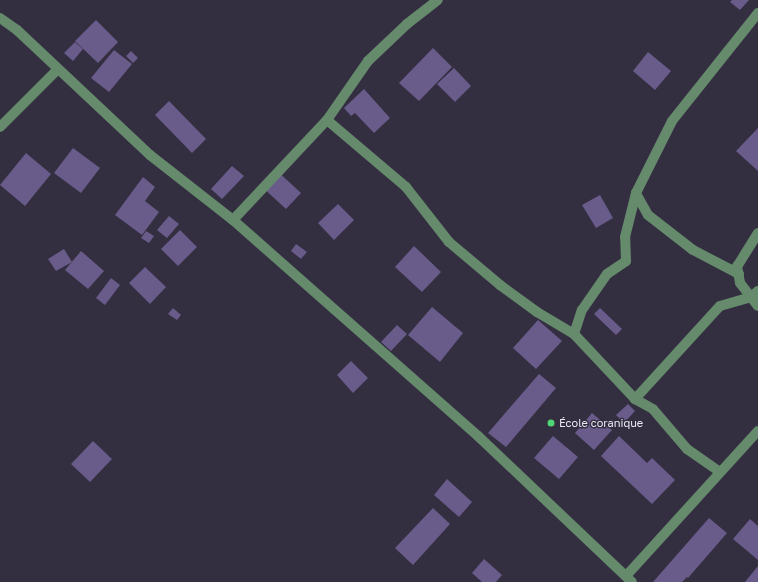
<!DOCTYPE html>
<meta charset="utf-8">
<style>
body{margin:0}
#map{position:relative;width:758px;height:582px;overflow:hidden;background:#332f41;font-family:"Golos Text",sans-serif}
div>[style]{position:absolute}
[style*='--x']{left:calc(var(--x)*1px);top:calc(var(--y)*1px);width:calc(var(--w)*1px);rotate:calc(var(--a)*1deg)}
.building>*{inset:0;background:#695b8a}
.minor>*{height:10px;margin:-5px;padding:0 5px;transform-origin:5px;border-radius:5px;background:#668a6c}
.dots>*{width:11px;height:11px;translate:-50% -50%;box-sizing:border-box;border:2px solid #332f41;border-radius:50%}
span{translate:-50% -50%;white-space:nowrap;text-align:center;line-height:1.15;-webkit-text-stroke:3px #332f41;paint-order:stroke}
.poi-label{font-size:11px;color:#e9e6f2}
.left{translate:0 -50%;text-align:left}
</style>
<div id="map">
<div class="building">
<div style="clip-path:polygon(732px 0,749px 0,740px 10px,730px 2px)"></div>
<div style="clip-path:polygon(96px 20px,118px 42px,98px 63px,75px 41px)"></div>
<div style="clip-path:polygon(75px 42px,83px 49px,73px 61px,64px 53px)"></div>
<div style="clip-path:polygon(433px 48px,452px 67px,419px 101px,399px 83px)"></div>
<div style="clip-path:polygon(114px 50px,132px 64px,109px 92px,91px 78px)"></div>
<div style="clip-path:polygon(131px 51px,138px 58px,133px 63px,126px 56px)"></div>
<div style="clip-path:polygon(648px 52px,671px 71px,655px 90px,633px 71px)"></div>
<div style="clip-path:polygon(454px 68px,471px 86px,455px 102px,437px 84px)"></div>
<div style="clip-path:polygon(364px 89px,390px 118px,374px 133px,355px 113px,351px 116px,344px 108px)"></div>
<div style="clip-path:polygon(169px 101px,206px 139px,192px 153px,155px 115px)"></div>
<div style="clip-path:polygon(758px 128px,758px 171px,736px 151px)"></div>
<div style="clip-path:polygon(73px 148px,100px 168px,81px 193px,54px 173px)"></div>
<div style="clip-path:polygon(26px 153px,51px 174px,25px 206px,0 185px)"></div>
<div style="clip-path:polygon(232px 166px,244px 176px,222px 199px,211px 189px)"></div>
<div style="clip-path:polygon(275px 169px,301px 193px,286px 209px,260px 185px)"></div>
<div style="clip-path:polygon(143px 177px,155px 187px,145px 201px,159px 212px,142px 235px,115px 215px)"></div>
<div style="clip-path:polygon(600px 195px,613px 218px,596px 228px,582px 205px)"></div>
<div style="clip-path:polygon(338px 204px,354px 220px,334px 240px,318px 223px)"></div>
<div style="clip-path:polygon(169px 216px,179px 224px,167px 238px,157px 230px)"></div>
<div style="clip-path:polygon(180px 230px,197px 247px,178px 266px,161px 249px)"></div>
<div style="clip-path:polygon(146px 231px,154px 236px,149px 243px,141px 238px)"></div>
<div style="clip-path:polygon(296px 244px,307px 252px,301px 259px,291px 251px)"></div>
<div style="clip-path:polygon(414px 246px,441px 272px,422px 292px,395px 267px)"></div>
<div style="clip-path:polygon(64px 249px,72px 262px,56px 271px,48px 259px)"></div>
<div style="clip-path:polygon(81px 251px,104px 271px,88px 289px,65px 270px)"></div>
<div style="clip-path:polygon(145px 267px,166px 287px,150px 304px,129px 283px)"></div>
<div style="clip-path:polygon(111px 278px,120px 285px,105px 305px,96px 298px)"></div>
<div style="clip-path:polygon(432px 307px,463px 333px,440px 362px,408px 335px)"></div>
<div style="clip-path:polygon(173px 308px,181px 315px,177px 320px,168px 314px)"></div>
<div style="clip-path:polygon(600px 308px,622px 329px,616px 335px,594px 314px)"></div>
<div style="clip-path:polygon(538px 320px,562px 341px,536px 369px,513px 348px)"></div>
<div style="clip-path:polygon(397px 325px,407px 334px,391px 351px,381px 342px)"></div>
<div style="clip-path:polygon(351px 361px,368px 378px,353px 393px,337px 375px)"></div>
<div style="clip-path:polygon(539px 374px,556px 388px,506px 447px,488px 433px)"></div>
<div style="clip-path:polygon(628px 404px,635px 411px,624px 423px,616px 415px)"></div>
<div style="clip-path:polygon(592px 413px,612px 430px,594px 450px,575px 433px)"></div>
<div style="clip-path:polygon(553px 436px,578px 457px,559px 479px,534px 458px)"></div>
<div style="clip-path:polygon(619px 436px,647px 463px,652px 458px,675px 480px,652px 504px,601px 456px)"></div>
<div style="clip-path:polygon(93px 441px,112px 459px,90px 482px,71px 464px)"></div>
<div style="clip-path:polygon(447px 479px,472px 502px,459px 517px,434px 495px)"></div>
<div style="clip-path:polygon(433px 508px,450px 524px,413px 565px,395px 548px)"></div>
<div style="clip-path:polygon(709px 518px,727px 533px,688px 578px,687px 577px,682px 582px,653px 582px)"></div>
<div style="clip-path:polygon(750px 519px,758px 526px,758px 560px,733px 539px)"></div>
<div style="clip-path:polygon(484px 559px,502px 575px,496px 582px,482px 582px,472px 573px)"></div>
<div style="clip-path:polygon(758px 566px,758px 582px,745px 582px)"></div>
</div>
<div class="minor">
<div style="--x:0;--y:18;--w:21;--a:35"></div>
<div style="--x:17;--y:30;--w:183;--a:43.2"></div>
<div style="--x:150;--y:155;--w:105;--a:38.1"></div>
<div style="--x:233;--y:220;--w:327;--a:41.4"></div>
<div style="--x:478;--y:436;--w:212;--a:43.5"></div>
<div style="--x:327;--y:120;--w:72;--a:-55.2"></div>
<div style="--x:368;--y:61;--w:54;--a:-43.5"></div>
<div style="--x:407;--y:24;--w:39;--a:-38"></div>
<div style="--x:0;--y:127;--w:81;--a:-45"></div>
<div style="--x:233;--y:220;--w:137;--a:-46.8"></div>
<div style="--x:327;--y:120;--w:104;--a:40.3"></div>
<div style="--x:406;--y:187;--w:70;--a:52"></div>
<div style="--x:449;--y:242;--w:67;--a:40.1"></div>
<div style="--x:500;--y:285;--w:46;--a:36.1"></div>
<div style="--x:537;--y:312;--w:43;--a:30.7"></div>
<div style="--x:574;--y:334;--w:89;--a:46.8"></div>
<div style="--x:758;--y:233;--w:39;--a:122"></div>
<div style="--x:737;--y:266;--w:17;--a:80"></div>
<div style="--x:740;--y:283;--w:29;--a:52"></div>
<div style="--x:739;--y:274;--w:52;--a:-152.4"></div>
<div style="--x:693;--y:250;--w:57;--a:-142.1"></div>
<div style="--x:648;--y:215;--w:25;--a:-119"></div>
<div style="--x:636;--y:193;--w:80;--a:-63.4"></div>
<div style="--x:672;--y:121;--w:138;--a:-51.5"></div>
<div style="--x:574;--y:334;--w:25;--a:-72"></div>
<div style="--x:582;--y:310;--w:44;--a:-55.2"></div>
<div style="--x:607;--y:274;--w:23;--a:-34"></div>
<div style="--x:626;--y:261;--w:24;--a:-92"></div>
<div style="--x:625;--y:237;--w:45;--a:-76"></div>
<div style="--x:720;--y:472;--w:40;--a:-145.1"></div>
<div style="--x:687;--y:449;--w:52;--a:-130.4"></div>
<div style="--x:653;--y:409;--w:21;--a:-151"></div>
<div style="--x:635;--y:399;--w:126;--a:-47.6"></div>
<div style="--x:720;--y:306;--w:32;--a:-16"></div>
<div style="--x:751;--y:297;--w:9;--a:-41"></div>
<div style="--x:626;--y:576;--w:196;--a:-47.7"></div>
</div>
<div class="dots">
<div style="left:551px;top:423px;background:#51d674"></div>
</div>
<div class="poi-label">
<span class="left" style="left:559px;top:423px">École coranique</span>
</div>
</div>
